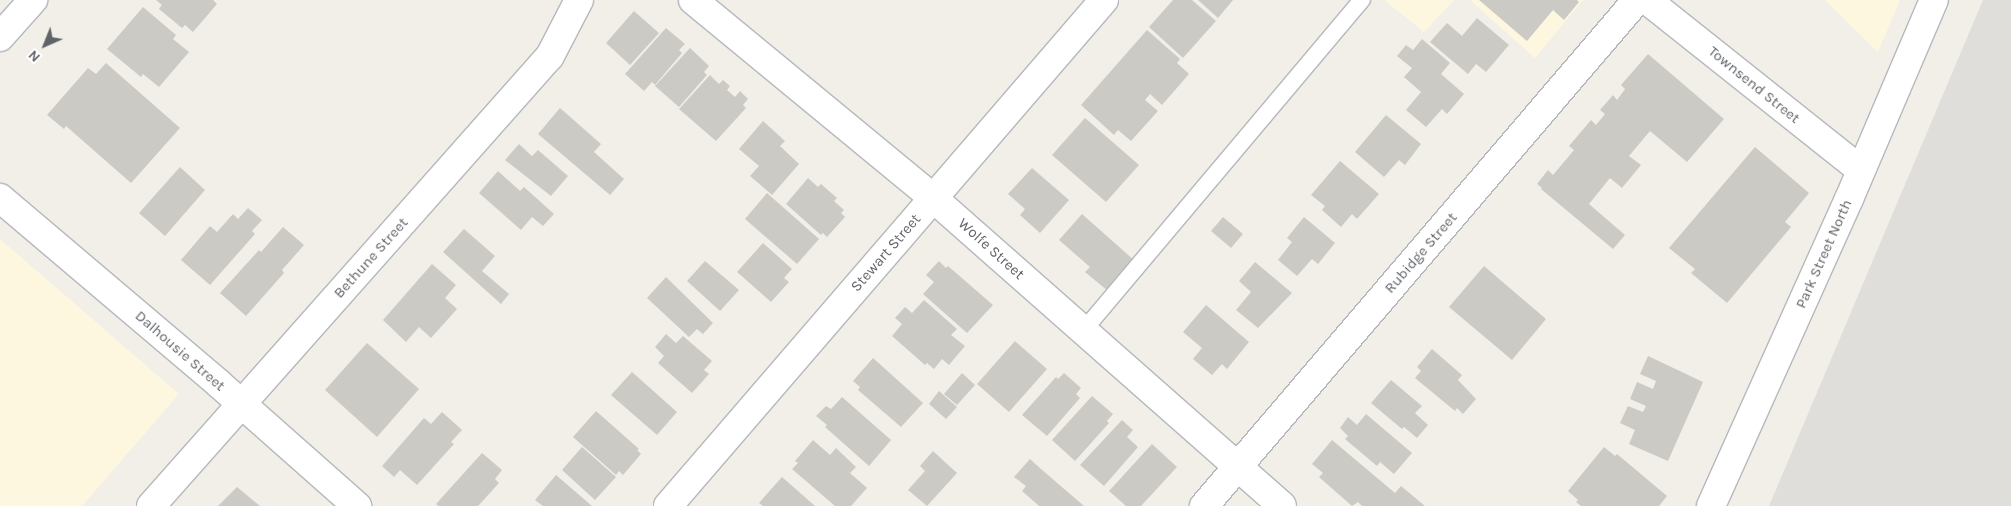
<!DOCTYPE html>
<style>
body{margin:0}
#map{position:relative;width:2011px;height:506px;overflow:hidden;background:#f1efe8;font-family:Karla,sans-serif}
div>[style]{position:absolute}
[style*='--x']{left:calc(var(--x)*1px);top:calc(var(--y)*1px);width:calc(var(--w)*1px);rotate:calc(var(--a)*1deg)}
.commercial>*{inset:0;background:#fef7e0}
.industrial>*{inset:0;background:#e0deda}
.building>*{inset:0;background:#cccac5}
.roads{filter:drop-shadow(1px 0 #b5b8bc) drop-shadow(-1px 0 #b5b8bc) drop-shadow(0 1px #b5b8bc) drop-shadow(0 -1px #b5b8bc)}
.service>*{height:16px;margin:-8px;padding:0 8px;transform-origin:8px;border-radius:8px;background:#fff}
.minor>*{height:28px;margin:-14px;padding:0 14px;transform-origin:14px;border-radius:14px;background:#fff}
.tertiary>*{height:28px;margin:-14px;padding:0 14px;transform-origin:14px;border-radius:14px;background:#fff}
.secondary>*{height:28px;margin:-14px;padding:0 14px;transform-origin:14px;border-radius:14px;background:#fff}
span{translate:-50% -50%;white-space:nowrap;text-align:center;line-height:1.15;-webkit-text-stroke:4px #fff;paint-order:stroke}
.street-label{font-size:15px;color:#5f6368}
.north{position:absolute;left:20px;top:20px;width:50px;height:50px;-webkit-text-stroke:4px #fff;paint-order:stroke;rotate:224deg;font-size:14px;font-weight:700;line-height:20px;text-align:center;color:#5f6368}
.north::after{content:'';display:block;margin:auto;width:18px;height:22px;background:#5f6368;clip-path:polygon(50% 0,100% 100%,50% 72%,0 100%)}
</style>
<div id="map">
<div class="commercial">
<div style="clip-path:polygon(1384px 0,1454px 0,1424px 32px)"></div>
<div style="clip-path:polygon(1470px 0,1583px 0,1535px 58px)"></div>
<div style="clip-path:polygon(1825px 0,1900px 0,1878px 52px)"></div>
<div style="clip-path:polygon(0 239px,179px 394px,82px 506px,0 506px)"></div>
</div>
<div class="industrial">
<div style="clip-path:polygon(1983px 0,2011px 0,2011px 506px,1769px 506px)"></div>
</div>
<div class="building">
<div style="clip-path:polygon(156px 0,213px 0,217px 4px,193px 32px,185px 25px,182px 28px,159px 9px,162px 5px)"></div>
<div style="clip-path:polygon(1173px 0,1192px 0,1216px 21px,1183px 58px,1149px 27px)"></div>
<div style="clip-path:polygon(1198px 0,1233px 0,1218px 18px)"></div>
<div style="clip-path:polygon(1479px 0,1577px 0,1579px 2px,1564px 20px,1553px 10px,1527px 41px)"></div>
<div style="clip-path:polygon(143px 7px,176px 35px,173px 39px,189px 52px,159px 87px,143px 74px,141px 77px,107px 49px)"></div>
<div style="clip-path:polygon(634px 11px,659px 33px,630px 65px,606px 43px)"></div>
<div style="clip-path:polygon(1477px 18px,1509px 45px,1486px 72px,1476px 64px,1468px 74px,1430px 42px,1447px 23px,1462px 36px)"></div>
<div style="clip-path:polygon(666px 28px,685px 44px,679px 50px,682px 53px,655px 85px,652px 82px,644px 91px,625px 74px)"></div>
<div style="clip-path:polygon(1147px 30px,1180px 59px,1177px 63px,1189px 74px,1162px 105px,1150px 94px,1145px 100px,1158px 111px,1131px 141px,1118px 130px,1114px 135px,1081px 105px)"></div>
<div style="clip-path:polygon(1422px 39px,1450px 63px,1441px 74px,1464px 94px,1447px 114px,1442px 109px,1426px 127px,1406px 110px,1421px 92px,1404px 77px,1412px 68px,1397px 56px,1406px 45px,1413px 50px)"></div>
<div style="clip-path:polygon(690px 48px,709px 66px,704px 72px,707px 75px,679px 107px,655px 86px)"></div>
<div style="clip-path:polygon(1648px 54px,1724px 119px,1687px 162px,1650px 131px,1629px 156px,1641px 165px,1622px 188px,1610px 178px,1589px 204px,1625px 235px,1613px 249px,1541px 189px,1542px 188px,1537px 184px,1548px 170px,1553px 175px,1574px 150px,1569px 146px,1591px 120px,1596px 125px,1605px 114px,1600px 110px,1613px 95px,1617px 100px,1625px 89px,1621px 85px)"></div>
<div style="clip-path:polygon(106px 63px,180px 128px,131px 183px,66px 126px,64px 129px,47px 115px,88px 68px,96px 74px)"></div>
<div style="clip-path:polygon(710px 75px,719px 84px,723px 80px,730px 86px,727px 90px,735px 97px,740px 91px,748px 99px,743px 105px,746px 108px,716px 141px,679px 109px)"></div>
<div style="clip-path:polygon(560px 108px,601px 144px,594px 152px,624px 179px,610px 195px,538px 134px)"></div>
<div style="clip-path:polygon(1386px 115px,1421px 144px,1405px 165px,1399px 160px,1384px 177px,1355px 152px)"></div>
<div style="clip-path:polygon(1085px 118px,1139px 165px,1106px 202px,1052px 155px)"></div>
<div style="clip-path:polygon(763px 121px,785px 141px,780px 146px,799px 164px,772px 195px,750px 176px,759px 166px,739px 149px)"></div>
<div style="clip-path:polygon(519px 144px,532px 156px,538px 150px,568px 176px,551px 196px,505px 160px)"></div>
<div style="clip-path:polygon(1755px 147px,1809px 193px,1785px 222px,1791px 227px,1727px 303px,1691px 273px,1695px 269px,1669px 248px)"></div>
<div style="clip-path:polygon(1340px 161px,1379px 194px,1357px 219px,1352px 214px,1341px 227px,1322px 210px,1325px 206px,1311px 195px)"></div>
<div style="clip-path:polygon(180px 167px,205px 190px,165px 236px,139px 213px)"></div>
<div style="clip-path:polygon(1032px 168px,1069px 200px,1040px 233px,1020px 215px,1025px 209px,1008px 194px)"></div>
<div style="clip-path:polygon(498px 171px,520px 191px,524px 187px,554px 214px,543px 226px,532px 217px,521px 230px,479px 193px)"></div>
<div style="clip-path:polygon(808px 178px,818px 187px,821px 184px,837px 198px,834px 201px,844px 210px,841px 213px,845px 217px,827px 237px,823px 233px,821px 235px,786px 204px)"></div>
<div style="clip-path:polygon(767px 193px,819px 239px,797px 264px,745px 219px)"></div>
<div style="clip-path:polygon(248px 208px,262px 220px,252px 231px,255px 234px,210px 285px,181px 260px,210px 226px,217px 232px,233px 214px,238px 219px)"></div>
<div style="clip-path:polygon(1082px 214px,1135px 261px,1108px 291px,1085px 272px,1090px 267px,1059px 240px)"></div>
<div style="clip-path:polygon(1223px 217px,1243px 234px,1231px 248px,1211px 231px)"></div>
<div style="clip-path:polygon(1304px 217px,1335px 243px,1318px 264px,1312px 259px,1297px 276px,1278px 260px,1292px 242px,1287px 238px)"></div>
<div style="clip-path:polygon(283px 227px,304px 245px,282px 270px,284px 273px,246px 316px,220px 293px,259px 250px,261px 252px)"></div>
<div style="clip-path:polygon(464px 229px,495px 256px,482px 271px,509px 294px,501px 304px,443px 252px)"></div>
<div style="clip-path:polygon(763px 243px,792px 269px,784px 278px,789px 282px,771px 302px,737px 272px)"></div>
<div style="clip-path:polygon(705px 261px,739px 290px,720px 311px,687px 281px)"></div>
<div style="clip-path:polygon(939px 261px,946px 268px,948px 266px,993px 305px,967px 333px,923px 294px,934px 282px,926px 275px)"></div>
<div style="clip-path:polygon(1255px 262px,1292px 293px,1258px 328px,1236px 310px,1251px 292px,1239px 281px)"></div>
<div style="clip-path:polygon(432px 264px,456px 285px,445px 298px,457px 309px,431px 338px,419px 327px,406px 342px,383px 320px)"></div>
<div style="clip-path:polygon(1484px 266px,1546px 319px,1512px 360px,1449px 307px)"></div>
<div style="clip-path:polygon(666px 277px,713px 323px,703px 334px,697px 329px,689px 337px,647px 298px)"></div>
<div style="clip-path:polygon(924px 300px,957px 329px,951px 335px,965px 346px,949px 365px,942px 359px,934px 369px,927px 363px,925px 365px,892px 336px,902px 324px,895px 318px,905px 307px,912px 313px)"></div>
<div style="clip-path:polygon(1206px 305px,1249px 342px,1227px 369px,1222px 364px,1212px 375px,1193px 359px,1202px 348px,1183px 332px)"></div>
<div style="clip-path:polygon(666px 334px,676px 343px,683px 336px,712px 361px,704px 370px,709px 374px,692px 393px,658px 363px,664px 356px,655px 347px)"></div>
<div style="clip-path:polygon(1015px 341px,1047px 369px,1009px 412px,977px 384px)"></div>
<div style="clip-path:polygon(367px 343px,419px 389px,377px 437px,325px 390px)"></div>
<div style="clip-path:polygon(1432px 349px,1462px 375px,1458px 380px,1476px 399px,1463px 414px,1457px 408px,1455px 411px,1415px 378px,1421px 371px,1417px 367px)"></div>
<div style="clip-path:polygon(1648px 356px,1703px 382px,1668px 461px,1629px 444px,1635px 430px,1620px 423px,1628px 406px,1643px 412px,1646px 406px,1630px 399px,1637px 382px,1653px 389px,1656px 381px,1640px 374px)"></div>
<div style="clip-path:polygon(873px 358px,923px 403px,901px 427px,858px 390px,860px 387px,853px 381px)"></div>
<div style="clip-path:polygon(632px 372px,677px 412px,657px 435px,611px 395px)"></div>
<div style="clip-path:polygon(962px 373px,975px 385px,957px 405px,944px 394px)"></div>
<div style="clip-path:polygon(1064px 373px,1081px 388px,1076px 394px,1080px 398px,1047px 436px,1022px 415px,1056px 377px,1058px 379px)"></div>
<div style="clip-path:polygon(1391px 380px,1422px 406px,1415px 413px,1428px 425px,1417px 438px,1404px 427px,1402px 429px,1371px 403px)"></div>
<div style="clip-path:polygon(939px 391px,957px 407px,946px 419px,929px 404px)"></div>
<div style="clip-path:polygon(1092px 396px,1113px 414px,1107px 421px,1109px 423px,1075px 461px,1052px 440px)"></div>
<div style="clip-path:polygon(842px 397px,891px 440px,869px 466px,825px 427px,827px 425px,816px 416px,826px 406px,831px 409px)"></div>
<div style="clip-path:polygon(596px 411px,639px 449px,637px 450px,641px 454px,623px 475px,619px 471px,616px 475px,573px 437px)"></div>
<div style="clip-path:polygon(442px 412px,462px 430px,451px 442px,454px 444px,417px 485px,400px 470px,394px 477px,382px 466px,424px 418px,431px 424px)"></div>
<div style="clip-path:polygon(1366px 414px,1412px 453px,1394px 474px,1380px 462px,1377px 466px,1345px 439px,1348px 436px,1340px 428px,1348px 417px,1357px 425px)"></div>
<div style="clip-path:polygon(1122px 420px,1133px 430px,1127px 437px,1138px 447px,1104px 486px,1080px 465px)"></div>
<div style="clip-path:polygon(813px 440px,830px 455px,836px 448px,856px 467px,850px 473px,867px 488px,851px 506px,835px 506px,792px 469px,798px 463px,795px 461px)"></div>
<div style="clip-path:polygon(1332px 440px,1395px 493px,1401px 486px,1425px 506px,1362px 506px,1358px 502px,1352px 506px,1319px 477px,1323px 473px,1312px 464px)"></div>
<div style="clip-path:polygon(1152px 444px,1177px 467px,1141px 506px,1126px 506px,1109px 491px)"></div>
<div style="clip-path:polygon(582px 447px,616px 477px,595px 500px,562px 470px)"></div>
<div style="clip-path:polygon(1604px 447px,1615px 456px,1617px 454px,1667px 496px,1659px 506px,1581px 506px,1576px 502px,1578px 500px,1568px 491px)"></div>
<div style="clip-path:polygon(933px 451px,957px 473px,927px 506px,908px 490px,925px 471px,920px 466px)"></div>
<div style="clip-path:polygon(482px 453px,502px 470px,495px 479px,499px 483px,478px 506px,438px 506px,436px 504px)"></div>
<div style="clip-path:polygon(1030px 459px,1041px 469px,1084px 506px,1039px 506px,1022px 491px,1026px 486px,1014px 477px)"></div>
<div style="clip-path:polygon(556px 475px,592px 506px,543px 506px,535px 500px)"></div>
<div style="clip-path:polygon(782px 477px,815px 506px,763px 506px,759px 503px)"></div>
<div style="clip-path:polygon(237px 487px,260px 506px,218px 506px)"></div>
</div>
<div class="roads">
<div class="service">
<div style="--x:1083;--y:331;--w:433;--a:-49.9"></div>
</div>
<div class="minor">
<div style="--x:693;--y:0;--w:311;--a:39.5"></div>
<div style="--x:933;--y:198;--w:465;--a:41.4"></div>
<div style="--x:1647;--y:0;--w:273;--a:38.5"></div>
<div style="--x:0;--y:198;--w:286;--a:40.3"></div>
<div style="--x:218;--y:383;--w:186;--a:41.5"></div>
<div style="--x:151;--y:506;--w:601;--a:-48.44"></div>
<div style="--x:550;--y:56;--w:63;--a:-62.6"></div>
<div style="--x:668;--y:506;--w:668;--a:-49.25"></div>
</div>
<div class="tertiary">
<div style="--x:0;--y:37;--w:50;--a:-48.3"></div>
</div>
<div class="secondary">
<div style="--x:1204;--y:506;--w:666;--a:-49.45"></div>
<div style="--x:1711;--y:506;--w:337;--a:-65.8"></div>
<div style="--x:1849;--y:199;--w:216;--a:-66.9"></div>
</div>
</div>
<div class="street-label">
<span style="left:1754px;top:85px;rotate:39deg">Townsend Street</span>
<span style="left:991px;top:249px;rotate:42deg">Wolfe Street</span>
<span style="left:886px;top:253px;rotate:-49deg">Stewart Street</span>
<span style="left:1421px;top:253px;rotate:-49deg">Rubidge Street</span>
<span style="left:1824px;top:254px;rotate:-66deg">Park Street North</span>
<span style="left:371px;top:258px;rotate:-48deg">Bethune Street</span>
<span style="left:180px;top:351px;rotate:41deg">Dalhousie Street</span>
</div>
<div class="north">N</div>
</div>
